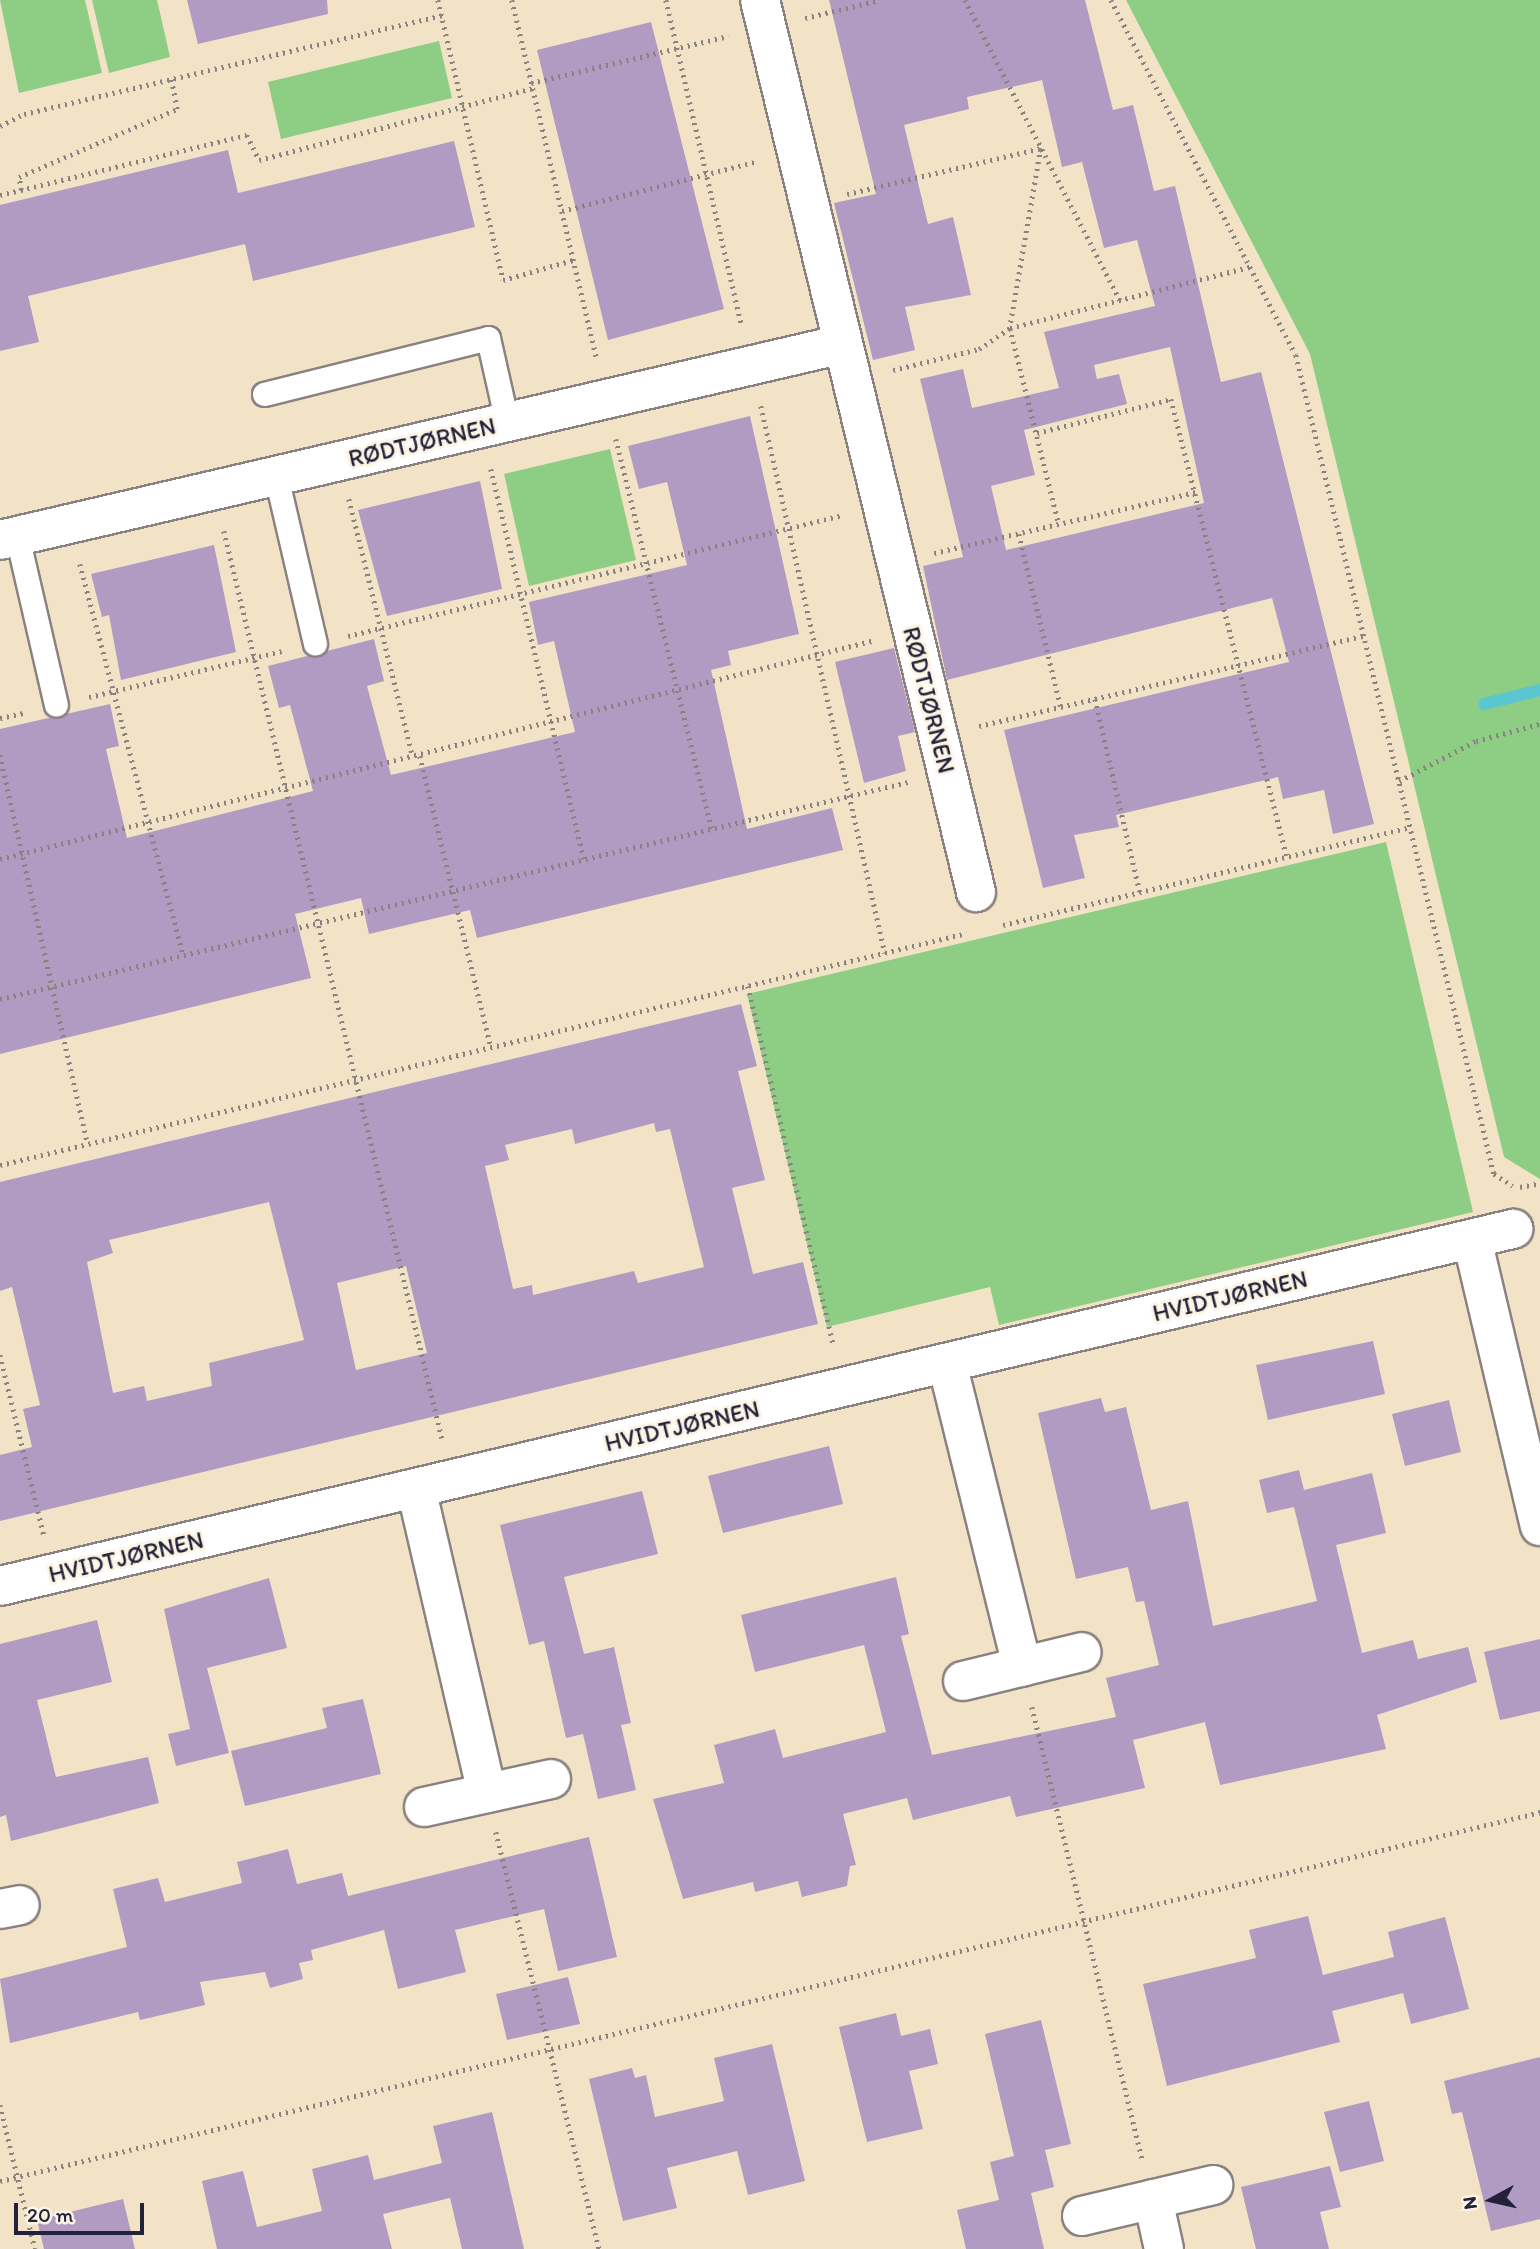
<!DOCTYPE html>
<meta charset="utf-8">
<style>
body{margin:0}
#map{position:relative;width:1540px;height:2249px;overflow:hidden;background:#f3e3c6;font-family:Itim,sans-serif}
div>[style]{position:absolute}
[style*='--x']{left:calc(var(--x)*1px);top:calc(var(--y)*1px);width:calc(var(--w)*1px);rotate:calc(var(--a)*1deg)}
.green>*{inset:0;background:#8dcd84}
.stream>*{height:12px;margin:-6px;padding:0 6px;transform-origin:6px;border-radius:6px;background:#5ac6d1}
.building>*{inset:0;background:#b19bc2}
.path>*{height:4.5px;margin-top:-2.25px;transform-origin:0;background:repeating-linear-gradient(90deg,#8a8280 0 2px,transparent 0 7px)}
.roads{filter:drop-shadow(2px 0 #8a8280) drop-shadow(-2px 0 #8a8280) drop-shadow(0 2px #8a8280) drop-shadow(0 -2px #8a8280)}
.service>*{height:23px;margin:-11.5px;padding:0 11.5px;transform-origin:11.5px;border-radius:11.5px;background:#fff}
.minor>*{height:38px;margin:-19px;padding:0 19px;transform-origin:19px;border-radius:19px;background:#fff}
span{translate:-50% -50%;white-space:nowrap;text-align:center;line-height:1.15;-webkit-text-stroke:6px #fcf5e5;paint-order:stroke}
.street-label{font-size:24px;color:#22223b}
.north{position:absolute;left:1456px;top:2165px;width:70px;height:70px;-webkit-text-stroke:5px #fcf5e5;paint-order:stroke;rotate:262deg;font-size:19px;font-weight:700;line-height:28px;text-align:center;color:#22223b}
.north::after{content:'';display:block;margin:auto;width:24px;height:32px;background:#22223b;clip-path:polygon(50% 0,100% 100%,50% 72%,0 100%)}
.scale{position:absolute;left:14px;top:2203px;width:130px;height:32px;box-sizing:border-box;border:4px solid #22223b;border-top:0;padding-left:9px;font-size:21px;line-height:24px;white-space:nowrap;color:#22223b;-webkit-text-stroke:5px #fcf5e5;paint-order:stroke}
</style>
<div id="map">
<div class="green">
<div style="clip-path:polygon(0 0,85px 0,102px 73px,19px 93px)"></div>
<div style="clip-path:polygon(92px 0,157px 0,170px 57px,109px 73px)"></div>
<div style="clip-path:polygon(1126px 0,1540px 0,1540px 1179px,1504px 1157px,1310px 354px)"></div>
<div style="clip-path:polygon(439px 41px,452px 98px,281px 139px,268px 82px)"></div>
<div style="clip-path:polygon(610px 449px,636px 560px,529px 586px,504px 474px)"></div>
<div style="clip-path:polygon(1386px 842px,1473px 1212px,999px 1325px,990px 1287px,827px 1327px,747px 994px)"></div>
</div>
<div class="stream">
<div style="--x:1484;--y:704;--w:58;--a:-14"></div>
</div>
<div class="building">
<div style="clip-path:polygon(187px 0,327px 0,328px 14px,198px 44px)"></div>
<div style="clip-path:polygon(evenodd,829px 0,1085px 0,1113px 110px,1133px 105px,1154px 191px,1175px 186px,1221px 382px,1261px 372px,1374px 824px,1333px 834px,1324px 790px,1283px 799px,1278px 777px,1116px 815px,1119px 827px,1074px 835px,1085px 878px,1043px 888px,1004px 730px,1289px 662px,1272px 598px,947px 680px,923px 566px,963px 557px,920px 379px,963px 369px,972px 408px,1059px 388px,1044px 332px,1155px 306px,1137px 240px,1104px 248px,1082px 162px,1062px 167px,1042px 80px,967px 97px,969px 109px,904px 125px,928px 224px,953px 217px,971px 295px,905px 307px,915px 350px,873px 360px,834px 203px,876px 194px,829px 0,1170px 347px,1204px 503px,1006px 550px,991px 486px,1035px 475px,1024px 430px,1127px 404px,1119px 374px,1097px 379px,1094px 365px,1170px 347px)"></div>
<div style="clip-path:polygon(651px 22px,724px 309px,608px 340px,537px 50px)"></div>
<div style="clip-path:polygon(454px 141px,475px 227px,253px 281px,245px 244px,28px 296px,39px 342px,0 351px,0 205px,228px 150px,238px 193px)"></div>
<div style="clip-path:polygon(750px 416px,799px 634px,728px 651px,731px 665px,711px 670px,747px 829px,832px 808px,843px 850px,477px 938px,470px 910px,369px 934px,361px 898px,295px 914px,311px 978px,0 1054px,0 729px,110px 704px,119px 746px,106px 749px,127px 838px,313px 791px,290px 705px,279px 708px,268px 666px,374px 639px,384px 681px,367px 686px,391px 775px,575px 732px,554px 641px,538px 645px,529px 602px,687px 565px,667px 482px,639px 489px,628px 446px)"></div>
<div style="clip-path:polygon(480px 481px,502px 589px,387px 616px,358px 510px)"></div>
<div style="clip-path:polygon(214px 545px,236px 652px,121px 680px,109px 615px,102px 617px,91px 574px)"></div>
<div style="clip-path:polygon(894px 648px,915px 732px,898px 736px,906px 771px,864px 783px,835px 662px)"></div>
<div style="clip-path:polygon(evenodd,741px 1004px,757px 1066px,738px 1071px,765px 1180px,732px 1188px,753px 1274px,803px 1262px,818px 1324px,0 1521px,0 1455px,32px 1447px,23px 1409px,40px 1405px,12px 1287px,0 1291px,0 1182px,741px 1004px,654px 1123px,656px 1132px,670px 1129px,704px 1267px,638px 1283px,634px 1271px,533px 1295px,532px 1285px,513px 1289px,485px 1166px,509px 1160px,505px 1145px,572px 1129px,575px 1144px,654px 1123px,741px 1004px,269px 1202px,304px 1340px,209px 1363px,212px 1386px,147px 1401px,144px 1386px,113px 1393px,87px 1262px,113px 1253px,109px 1240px,269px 1202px,741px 1004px,406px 1266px,427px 1353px,356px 1370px,337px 1283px,406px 1266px)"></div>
<div style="clip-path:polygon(1373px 1341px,1385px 1394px,1268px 1420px,1256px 1365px)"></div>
<div style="clip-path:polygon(1101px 1398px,1105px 1412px,1126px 1407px,1151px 1510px,1188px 1501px,1213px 1626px,1317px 1601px,1294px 1507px,1267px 1513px,1259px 1480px,1299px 1470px,1304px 1490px,1372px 1473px,1386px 1533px,1336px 1545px,1362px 1653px,1413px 1640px,1418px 1659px,1468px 1647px,1477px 1682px,1377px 1715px,1386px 1749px,1220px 1785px,1205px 1722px,1133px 1740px,1145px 1788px,1016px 1817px,1010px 1796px,913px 1820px,907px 1798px,843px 1814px,856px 1865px,850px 1866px,847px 1886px,802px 1897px,798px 1881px,755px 1892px,753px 1882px,683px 1899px,653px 1799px,724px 1783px,714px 1745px,775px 1729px,783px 1758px,886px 1732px,864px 1645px,755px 1672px,741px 1615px,896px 1577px,909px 1634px,901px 1636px,932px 1755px,1116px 1717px,1106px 1678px,1159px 1665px,1144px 1601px,1136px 1602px,1128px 1567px,1076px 1579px,1038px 1413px)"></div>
<div style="clip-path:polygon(1449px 1400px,1461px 1452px,1405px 1466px,1392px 1414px)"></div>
<div style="clip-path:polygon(829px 1446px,843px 1504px,723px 1533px,708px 1476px)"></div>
<div style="clip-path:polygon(642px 1491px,658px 1554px,564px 1577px,584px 1654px,614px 1647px,631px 1723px,621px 1725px,636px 1790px,598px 1799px,583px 1734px,566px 1738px,544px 1641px,529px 1645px,500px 1525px)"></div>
<div style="clip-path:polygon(269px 1578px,287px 1648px,207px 1668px,229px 1753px,176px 1766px,168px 1734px,190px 1729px,164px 1609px)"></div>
<div style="clip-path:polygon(97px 1620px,112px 1682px,37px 1700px,56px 1777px,148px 1757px,159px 1803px,11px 1841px,6px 1815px,0 1817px,0 1644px)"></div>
<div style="clip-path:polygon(1540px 1639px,1540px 1711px,1500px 1720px,1484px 1652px)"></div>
<div style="clip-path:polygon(363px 1699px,381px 1774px,245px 1806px,231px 1751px,327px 1728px,322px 1708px)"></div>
<div style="clip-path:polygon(589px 1837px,617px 1957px,558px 1971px,544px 1909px,455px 1930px,466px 1972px,398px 1989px,384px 1930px,311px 1950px,313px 1960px,299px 1963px,303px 1979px,270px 1988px,265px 1972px,200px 1982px,205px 2005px,140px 2020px,138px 2012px,10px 2043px,0 1979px,127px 1947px,113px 1889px,158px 1878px,165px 1902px,242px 1883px,237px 1862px,288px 1849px,297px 1884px,342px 1873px,348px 1896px)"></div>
<div style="clip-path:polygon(1308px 1916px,1323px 1975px,1394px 1957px,1388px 1932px,1445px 1917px,1469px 2009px,1411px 2024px,1403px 1993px,1332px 2011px,1340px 2042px,1167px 2086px,1143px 1984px,1256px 1958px,1249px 1930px)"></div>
<div style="clip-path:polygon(568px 1977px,580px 2024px,507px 2040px,496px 1994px)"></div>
<div style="clip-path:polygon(896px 2013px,901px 2036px,930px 2029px,938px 2064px,909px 2071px,923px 2129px,867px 2142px,839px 2027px)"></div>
<div style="clip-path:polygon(1041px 2020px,1071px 2144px,1045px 2150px,1054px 2187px,1031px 2193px,1044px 2249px,966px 2249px,957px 2210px,999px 2200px,990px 2162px,1014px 2156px,985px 2034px)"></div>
<div style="clip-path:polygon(772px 2044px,805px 2181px,748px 2195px,737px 2151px,667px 2168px,677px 2208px,623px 2221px,589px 2079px,632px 2068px,635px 2078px,646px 2075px,655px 2117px,724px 2101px,714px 2058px)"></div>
<div style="clip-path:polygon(1540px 2057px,1540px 2219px,1491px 2231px,1462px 2112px,1452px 2114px,1444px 2081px)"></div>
<div style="clip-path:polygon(1369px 2101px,1384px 2161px,1340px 2172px,1324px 2112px)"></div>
<div style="clip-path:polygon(492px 2112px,524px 2249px,462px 2249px,450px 2198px,383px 2214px,392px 2249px,217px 2249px,202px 2181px,243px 2171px,257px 2227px,322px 2211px,312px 2169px,368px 2155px,374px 2180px,442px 2163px,433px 2126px)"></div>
<div style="clip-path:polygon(1330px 2166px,1341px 2207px,1320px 2212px,1329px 2249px,1256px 2249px,1241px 2187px)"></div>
<div style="clip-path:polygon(123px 2199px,135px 2249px,44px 2249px,37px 2220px)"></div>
</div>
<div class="path">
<div style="--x:438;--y:0;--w:287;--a:76.9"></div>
<div style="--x:503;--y:280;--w:73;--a:-15.9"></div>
<div style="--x:512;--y:0;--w:369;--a:76.7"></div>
<div style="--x:666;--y:0;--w:335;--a:76.9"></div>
<div style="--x:965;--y:0;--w:338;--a:62.7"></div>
<div style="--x:1111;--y:0;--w:400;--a:62.5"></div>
<div style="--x:1296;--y:355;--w:843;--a:76.41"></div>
<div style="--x:1494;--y:1174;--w:22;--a:32"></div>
<div style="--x:805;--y:18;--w:77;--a:-13.5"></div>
<div style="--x:531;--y:83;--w:203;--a:-13.4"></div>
<div style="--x:0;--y:126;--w:27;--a:-27"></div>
<div style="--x:24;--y:114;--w:430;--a:-13.3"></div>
<div style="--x:21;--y:190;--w:13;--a:-99"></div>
<div style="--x:19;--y:177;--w:172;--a:-23.3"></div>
<div style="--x:177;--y:109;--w:31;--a:-101"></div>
<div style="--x:847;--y:194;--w:199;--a:-13.3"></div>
<div style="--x:1041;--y:148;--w:183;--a:99.8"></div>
<div style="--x:1010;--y:328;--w:202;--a:76"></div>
<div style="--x:0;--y:195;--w:254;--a:-13.7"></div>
<div style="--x:247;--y:135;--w:28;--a:64"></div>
<div style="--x:259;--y:160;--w:283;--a:-14.7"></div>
<div style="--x:562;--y:211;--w:202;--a:-14.3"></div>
<div style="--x:893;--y:370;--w:89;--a:-13.7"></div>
<div style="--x:979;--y:349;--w:37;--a:-34"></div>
<div style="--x:1010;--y:328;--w:248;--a:-14.3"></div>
<div style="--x:761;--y:406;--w:561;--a:77.23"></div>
<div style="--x:1037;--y:433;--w:138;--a:-14.2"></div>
<div style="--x:1171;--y:399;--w:471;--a:75.8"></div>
<div style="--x:616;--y:439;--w:402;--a:76.2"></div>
<div style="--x:491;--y:469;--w:401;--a:76.6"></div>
<div style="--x:349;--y:499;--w:266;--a:76.1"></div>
<div style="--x:224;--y:531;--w:933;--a:76.49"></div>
<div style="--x:1019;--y:534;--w:178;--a:76.4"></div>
<div style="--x:934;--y:553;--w:269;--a:-13.1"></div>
<div style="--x:80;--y:564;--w:404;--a:75.2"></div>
<div style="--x:348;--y:636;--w:510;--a:-13.74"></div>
<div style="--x:89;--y:697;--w:198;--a:-13.4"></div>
<div style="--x:1095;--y:699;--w:198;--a:76.9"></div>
<div style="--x:0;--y:718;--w:24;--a:-12"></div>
<div style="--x:979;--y:726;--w:395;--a:-13.2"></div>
<div style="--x:0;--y:755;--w:399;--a:77.3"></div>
<div style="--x:420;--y:756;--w:300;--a:76.3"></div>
<div style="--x:1399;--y:781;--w:87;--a:-27.5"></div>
<div style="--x:1476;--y:741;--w:66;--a:-14.9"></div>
<div style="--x:0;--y:859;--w:902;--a:-14.05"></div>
<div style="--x:1003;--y:925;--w:419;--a:-13.5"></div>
<div style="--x:748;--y:986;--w:370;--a:76.6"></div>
<div style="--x:0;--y:999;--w:934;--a:-13.44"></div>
<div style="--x:0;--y:1165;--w:994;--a:-13.49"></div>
<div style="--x:1520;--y:1187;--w:20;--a:-11"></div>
<div style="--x:0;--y:1355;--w:185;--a:76.3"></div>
<div style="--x:1032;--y:1707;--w:467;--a:76.3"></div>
<div style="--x:496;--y:1832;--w:430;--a:76.1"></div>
<div style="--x:0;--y:2105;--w:148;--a:76.3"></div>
<div style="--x:0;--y:2181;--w:1584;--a:-13.47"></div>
</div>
<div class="roads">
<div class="service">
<div style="--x:264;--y:394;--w:231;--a:-14"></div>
<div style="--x:488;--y:338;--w:86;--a:77.3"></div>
<div style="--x:276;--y:476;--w:172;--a:76.9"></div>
<div style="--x:17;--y:536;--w:173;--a:77"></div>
</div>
<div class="minor">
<div style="--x:760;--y:0;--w:918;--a:76.39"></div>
<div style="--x:0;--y:540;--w:865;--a:-13.09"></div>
<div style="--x:1472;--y:1239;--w:295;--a:76.7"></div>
<div style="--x:947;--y:1363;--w:313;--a:76.1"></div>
<div style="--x:416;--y:1488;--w:313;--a:76.9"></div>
<div style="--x:0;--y:1586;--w:1555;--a:-13.28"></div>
<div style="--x:963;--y:1681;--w:122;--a:-13.7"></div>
<div style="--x:424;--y:1807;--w:130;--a:-12.4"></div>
<div style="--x:0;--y:1909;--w:20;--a:-11"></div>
<div style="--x:1153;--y:2199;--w:51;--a:77.6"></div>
<div style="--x:1082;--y:2216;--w:135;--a:-13.3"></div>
</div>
</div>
<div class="street-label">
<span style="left:422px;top:442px;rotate:-13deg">RØDTJØRNEN</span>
<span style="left:929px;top:700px;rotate:76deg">RØDTJØRNEN</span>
<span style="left:1230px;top:1296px;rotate:-13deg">HVIDTJØRNEN</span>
<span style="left:682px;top:1426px;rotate:-13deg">HVIDTJØRNEN</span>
<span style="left:126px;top:1557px;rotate:-13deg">HVIDTJØRNEN</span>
</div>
<div class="north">N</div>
<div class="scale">20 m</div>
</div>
